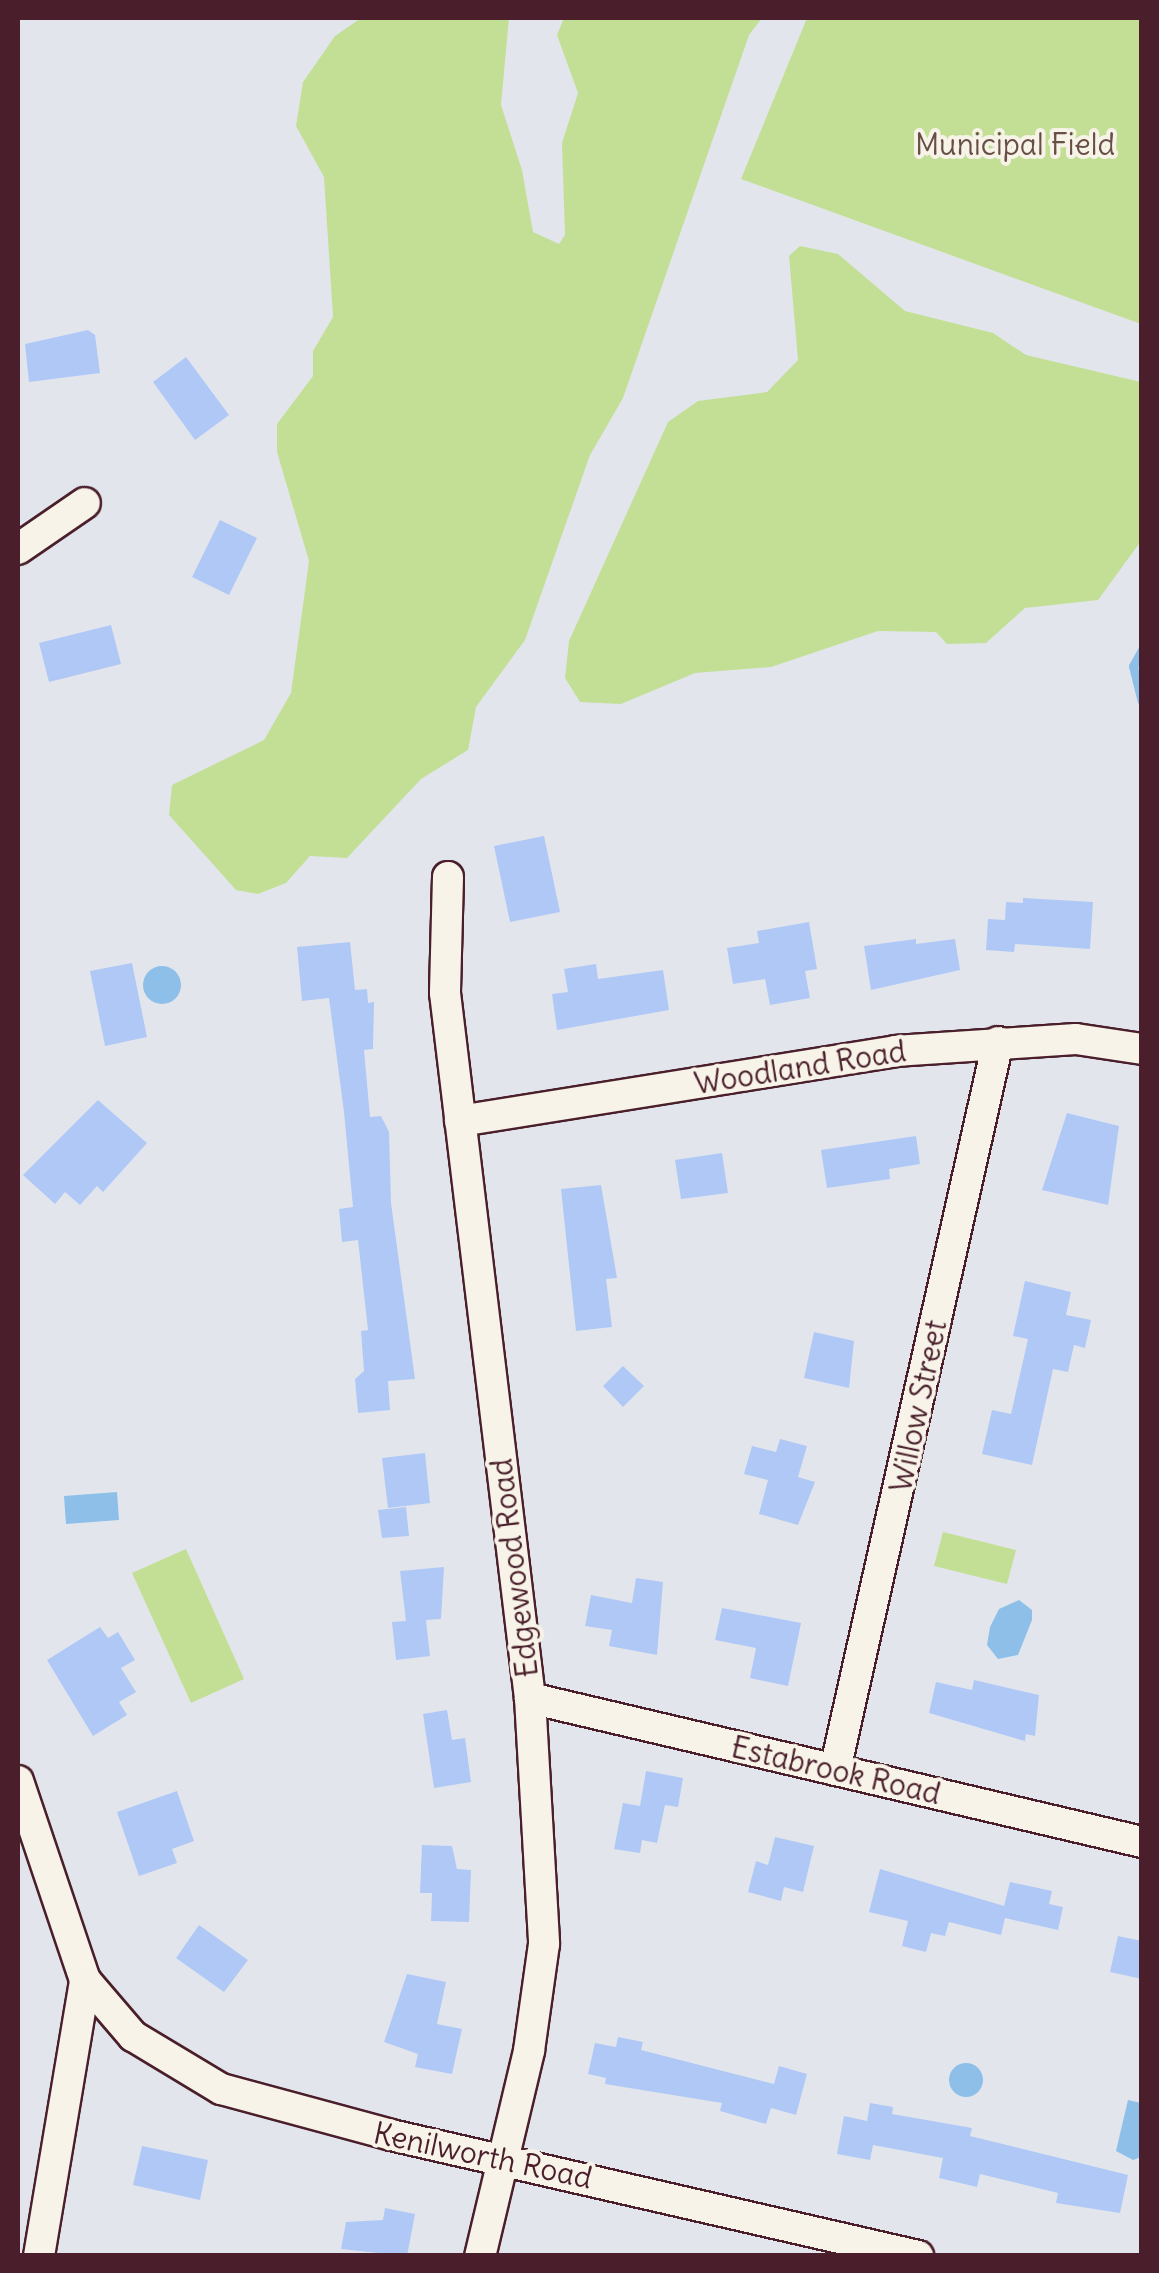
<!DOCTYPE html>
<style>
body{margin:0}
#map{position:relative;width:1159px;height:2273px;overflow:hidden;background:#e2e6ec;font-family:Delius,sans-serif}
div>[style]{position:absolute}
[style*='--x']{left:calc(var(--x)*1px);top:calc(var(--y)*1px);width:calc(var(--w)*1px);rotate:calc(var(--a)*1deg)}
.green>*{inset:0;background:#c3df96}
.water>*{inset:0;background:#8dbfe9}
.round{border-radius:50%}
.stream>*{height:9px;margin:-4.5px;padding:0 4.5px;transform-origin:4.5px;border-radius:4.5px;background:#8dbfe9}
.building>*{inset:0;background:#b0c8f6}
.roads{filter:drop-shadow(2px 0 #4a1f2b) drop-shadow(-2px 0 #4a1f2b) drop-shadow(0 2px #4a1f2b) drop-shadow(0 -2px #4a1f2b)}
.street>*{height:30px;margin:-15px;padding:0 15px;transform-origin:15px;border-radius:15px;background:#f7f3e8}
span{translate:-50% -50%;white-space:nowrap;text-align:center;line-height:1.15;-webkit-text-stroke:8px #f7f3e8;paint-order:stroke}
.park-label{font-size:30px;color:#684f46}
.street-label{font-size:30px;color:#4a1f2b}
.frame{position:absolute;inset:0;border:20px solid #4a1f2b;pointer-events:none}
</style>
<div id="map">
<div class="green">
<div style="clip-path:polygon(361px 18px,509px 18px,501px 105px,522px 170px,533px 232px,559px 244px,565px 235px,562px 143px,578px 93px,557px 35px,564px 18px,762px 18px,749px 35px,623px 398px,590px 455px,525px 640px,476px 707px,468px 750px,421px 779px,347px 858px,310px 856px,286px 883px,258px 894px,236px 890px,169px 815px,172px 785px,264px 740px,291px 693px,309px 561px,277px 452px,277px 424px,313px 376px,313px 351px,333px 317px,324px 177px,296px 126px,303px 82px,335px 36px)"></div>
<div style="clip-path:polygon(807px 18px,1141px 18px,1141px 324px,741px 179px)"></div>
<div style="clip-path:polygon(800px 246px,838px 254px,905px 311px,993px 333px,1026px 355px,1141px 382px,1141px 541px,1098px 600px,1025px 608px,986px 643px,947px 644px,936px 632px,878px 631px,771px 667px,695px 673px,621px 704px,580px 702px,565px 678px,569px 641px,668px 422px,698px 401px,767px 392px,798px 360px,789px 256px)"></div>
<div style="clip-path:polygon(943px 1532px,1016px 1550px,1007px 1584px,934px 1566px)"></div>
<div style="clip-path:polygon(186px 1549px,244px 1679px,191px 1703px,132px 1573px)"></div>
</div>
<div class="water">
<div class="round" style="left:143px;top:966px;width:38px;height:38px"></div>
<div style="clip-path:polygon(117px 1492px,119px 1520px,66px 1524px,64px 1496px)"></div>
<div style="clip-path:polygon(1019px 1600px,1032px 1610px,1032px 1620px,1018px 1655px,998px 1659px,987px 1645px,990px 1627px,999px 1609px)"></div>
<div class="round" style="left:949px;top:2063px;width:34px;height:34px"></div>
<div style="clip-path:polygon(1128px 2100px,1141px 2103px,1141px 2157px,1133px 2160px,1116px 2151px)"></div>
</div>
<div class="stream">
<div style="--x:1142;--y:650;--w:18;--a:119"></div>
<div style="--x:1133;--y:666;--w:36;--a:76"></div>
</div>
<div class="building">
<div style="clip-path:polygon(88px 330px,95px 335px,100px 373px,29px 382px,25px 344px)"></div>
<div style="clip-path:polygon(186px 357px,229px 415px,195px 440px,153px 382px)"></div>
<div style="clip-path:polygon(220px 520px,257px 538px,229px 595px,192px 577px)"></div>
<div style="clip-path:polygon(111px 625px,121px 664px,49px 682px,39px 643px)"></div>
<div style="clip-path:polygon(544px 836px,560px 912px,510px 922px,494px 846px)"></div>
<div style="clip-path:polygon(1023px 898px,1093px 902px,1090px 949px,1015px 944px,1014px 952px,986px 950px,988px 919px,1005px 920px,1006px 902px,1023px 903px)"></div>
<div style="clip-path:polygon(809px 922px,817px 969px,805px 971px,810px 998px,770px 1005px,765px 979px,733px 984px,727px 948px,759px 943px,757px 931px)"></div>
<div style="clip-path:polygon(916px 939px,916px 944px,955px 939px,960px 970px,871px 990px,864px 946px)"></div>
<div style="clip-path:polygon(350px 942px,355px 990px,367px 989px,368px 1003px,374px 1002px,373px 1049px,364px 1050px,370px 1117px,381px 1116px,389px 1132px,391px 1203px,415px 1379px,388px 1381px,390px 1410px,358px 1413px,355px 1379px,364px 1371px,361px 1331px,368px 1330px,358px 1240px,342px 1242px,339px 1209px,353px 1207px,344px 1112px,329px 998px,302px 1001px,297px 947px)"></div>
<div style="clip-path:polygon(132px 963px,147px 1037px,105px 1046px,90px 971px)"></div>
<div style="clip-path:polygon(596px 964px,598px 979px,663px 970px,669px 1010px,557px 1030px,552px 994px,568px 992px,564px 969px)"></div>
<div style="clip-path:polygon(98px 1100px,147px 1143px,103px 1192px,97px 1186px,80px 1205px,65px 1192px,55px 1204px,23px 1175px)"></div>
<div style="clip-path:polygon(1067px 1113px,1119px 1126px,1108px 1205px,1042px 1190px)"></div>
<div style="clip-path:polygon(916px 1136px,920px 1164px,889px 1169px,890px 1179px,827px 1188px,821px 1150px)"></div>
<div style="clip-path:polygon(722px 1153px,728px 1193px,681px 1199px,675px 1160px)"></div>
<div style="clip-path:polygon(601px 1185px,617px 1278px,606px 1279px,612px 1327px,576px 1331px,561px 1189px)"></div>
<div style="clip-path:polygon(1025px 1281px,1071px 1292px,1066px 1315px,1091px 1320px,1085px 1348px,1074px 1345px,1068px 1372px,1053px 1369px,1032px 1465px,982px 1454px,992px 1410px,1011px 1414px,1028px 1339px,1013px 1336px)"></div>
<div style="clip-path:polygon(814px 1332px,854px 1341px,849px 1388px,804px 1378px)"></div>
<div style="clip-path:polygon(623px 1366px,644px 1386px,623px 1407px,603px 1386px)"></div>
<div style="clip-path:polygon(780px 1439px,807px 1446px,798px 1477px,815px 1482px,798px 1525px,759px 1514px,768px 1480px,744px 1474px,752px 1446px,776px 1452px)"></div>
<div style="clip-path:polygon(425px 1453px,430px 1503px,388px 1508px,382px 1458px)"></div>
<div style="clip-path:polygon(406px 1507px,409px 1536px,382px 1538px,378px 1510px)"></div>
<div style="clip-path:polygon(444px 1567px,441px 1619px,426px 1620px,430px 1656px,396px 1660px,392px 1622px,406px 1621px,400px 1571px)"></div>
<div style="clip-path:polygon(636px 1578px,663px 1582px,657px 1655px,609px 1646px,612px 1630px,585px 1626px,591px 1595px,632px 1603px)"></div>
<div style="clip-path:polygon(722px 1608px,801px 1623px,788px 1686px,750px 1678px,756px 1648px,715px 1640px)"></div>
<div style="clip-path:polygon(100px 1627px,108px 1638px,118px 1632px,135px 1660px,121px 1668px,136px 1692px,119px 1702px,127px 1715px,93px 1736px,47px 1660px)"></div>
<div style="clip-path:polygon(974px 1680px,1039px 1695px,1035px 1736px,1026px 1734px,1025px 1741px,929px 1713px,936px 1682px,972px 1690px)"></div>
<div style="clip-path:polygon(447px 1710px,452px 1740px,465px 1738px,471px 1782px,434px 1788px,423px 1714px)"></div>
<div style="clip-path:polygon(646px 1771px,683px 1778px,678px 1807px,665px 1805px,657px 1843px,642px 1840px,640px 1853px,614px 1849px,623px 1803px,640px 1806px)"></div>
<div style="clip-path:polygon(177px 1791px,194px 1841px,172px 1849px,177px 1863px,139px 1876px,117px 1812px)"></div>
<div style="clip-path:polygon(775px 1837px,814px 1846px,803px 1892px,784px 1887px,781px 1901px,748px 1892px,756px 1861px,768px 1865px)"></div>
<div style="clip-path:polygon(422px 1845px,452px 1846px,457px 1869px,471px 1870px,469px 1922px,431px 1921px,432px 1893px,420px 1893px)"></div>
<div style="clip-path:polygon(880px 1869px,1004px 1906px,1010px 1882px,1052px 1891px,1049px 1904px,1063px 1907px,1058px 1930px,1005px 1918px,1001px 1935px,949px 1922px,945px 1936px,931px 1933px,926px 1952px,902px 1946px,908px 1921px,869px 1912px)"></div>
<div style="clip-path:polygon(199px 1925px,248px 1960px,224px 1992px,176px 1958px)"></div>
<div style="clip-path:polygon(1118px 1936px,1142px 1941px,1142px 1979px,1110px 1972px)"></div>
<div style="clip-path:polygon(407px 1974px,446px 1982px,437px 2024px,462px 2029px,452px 2074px,415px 2067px,418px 2054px,384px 2042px)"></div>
<div style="clip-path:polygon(618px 2037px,643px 2042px,641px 2050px,774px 2084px,779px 2066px,807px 2074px,796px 2115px,771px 2108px,766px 2124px,720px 2111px,722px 2103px,605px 2084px,606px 2078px,588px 2074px,595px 2043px,616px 2047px)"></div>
<div style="clip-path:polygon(870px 2103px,893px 2107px,892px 2114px,972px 2128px,970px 2136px,1128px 2175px,1120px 2213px,1056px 2203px,1058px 2193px,980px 2174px,977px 2187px,939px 2178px,943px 2158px,873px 2145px,870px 2160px,837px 2154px,844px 2116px,867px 2121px)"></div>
<div style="clip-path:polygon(142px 2146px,208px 2160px,200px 2200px,133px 2185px)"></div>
<div style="clip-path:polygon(385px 2208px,415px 2214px,407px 2256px,341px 2249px,346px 2222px,383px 2220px)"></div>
</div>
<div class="roads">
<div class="street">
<div style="--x:18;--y:549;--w:81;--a:-34.5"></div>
<div style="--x:448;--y:877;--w:116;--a:91.5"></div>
<div style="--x:445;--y:993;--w:710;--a:83.13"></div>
<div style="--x:530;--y:1698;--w:246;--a:86.7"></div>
<div style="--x:544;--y:1944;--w:108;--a:98"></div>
<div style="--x:529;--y:2051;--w:211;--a:103.4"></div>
<div style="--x:460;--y:1121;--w:441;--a:-9.1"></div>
<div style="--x:895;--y:1051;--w:181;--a:-3.8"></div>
<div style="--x:1076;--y:1039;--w:67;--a:8.6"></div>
<div style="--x:530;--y:1698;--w:629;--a:13.24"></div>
<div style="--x:835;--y:1770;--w:746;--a:-77.38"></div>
<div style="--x:18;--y:1781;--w:210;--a:71.4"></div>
<div style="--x:85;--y:1980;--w:74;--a:49.4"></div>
<div style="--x:133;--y:2036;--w:103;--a:31.1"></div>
<div style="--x:221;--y:2089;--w:176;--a:15.1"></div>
<div style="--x:391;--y:2135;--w:541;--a:12.93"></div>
<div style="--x:39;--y:2256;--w:280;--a:-80.5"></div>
</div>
</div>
<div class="park-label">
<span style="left:1015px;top:144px">Municipal Field</span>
</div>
<div class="street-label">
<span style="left:800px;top:1067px;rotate:-9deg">Woodland Road</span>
<span style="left:918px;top:1406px;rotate:-78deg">Willow Street</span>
<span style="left:514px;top:1568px;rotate:-97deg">Edgewood Road</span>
<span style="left:836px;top:1770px;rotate:13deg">Estabrook Road</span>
<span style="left:483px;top:2155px;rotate:12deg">Kenilworth Road</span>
</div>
<div class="frame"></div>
</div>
